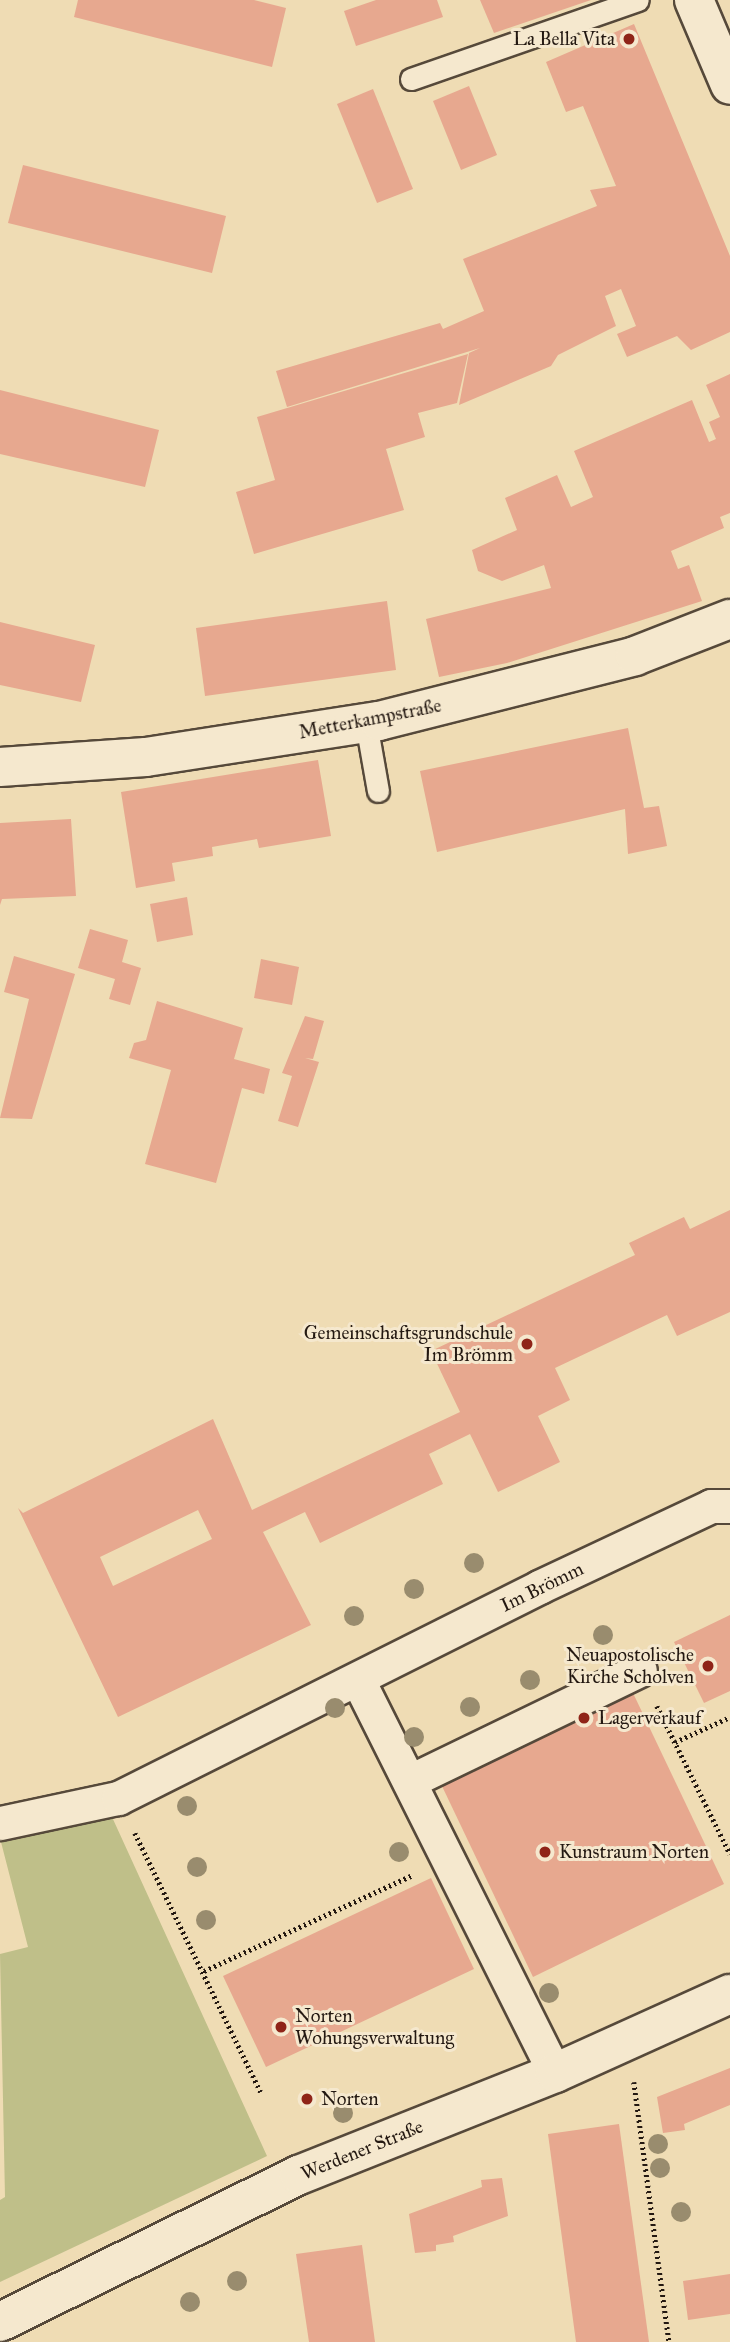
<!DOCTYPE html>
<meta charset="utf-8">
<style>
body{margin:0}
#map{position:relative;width:730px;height:2342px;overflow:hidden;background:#efdcb4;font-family:"IM FELL Great Primer",serif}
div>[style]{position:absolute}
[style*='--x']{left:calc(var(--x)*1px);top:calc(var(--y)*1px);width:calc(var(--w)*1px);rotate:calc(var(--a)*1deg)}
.green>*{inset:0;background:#bfbf89}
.building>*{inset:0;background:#e7a88f}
.path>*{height:4.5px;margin-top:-2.25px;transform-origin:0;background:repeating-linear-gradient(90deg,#231811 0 2px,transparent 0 5.5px)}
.roads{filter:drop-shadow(2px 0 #56493a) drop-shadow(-2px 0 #56493a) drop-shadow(0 2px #56493a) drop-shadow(0 -2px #56493a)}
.service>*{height:21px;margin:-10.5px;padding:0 10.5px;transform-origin:10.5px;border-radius:10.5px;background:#f5e8ce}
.pedestrian>*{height:33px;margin:-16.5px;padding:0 16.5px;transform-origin:16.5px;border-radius:16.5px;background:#f5e8ce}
.minor>*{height:38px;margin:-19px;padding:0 19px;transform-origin:19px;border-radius:19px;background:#f5e8ce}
.tertiary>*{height:38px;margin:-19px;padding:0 19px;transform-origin:19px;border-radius:19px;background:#f5e8ce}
.trees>*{width:20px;height:20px;margin:-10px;border-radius:50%;background:#998c6e}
.dots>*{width:19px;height:19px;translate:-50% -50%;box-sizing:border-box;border:4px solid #f5e8ce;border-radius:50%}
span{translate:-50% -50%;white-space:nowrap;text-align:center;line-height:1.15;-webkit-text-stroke:6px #f5e8ce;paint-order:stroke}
.poi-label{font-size:19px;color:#231811}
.right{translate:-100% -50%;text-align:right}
.left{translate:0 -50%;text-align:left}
.street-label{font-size:19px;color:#231811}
</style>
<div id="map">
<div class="green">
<div style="clip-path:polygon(112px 1817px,267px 2156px,0 2282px,0 2200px,5px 2197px,0 1954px,28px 1947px,1px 1842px)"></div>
</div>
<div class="building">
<div style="clip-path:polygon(78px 0,254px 0,286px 8px,272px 67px,74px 17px)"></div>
<div style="clip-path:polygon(376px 0,437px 0,443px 17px,356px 46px,344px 11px)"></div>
<div style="clip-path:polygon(480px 0,591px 0,494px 33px)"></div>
<div style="clip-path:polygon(634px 24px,730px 256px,730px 332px,691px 350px,677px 336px,627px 357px,617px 334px,636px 326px,621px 289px,605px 296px,616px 326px,558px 355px,551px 366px,459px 405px,469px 353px,480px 348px,287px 407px,276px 371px,440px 323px,443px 329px,484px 311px,463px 259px,597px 206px,590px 190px,616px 186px,583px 106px,566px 112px,546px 62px)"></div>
<div style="clip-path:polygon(469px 86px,497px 155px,461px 170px,433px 101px)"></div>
<div style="clip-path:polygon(373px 89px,413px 189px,377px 203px,337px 104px)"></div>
<div style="clip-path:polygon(23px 165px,226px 216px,212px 273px,8px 223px)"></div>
<div style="clip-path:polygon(468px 354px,457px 403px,418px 413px,425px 437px,386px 449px,404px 510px,254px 554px,236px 492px,275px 480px,257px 417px)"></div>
<div style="clip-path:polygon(730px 374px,730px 513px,720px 517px,724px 528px,671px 551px,678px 569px,689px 565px,702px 601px,507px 663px,439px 677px,426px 619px,551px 588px,544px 565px,502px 581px,478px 571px,472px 550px,517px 530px,505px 498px,557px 475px,571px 507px,593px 497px,574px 451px,692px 400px,709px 442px,716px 439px,709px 422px,720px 417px,706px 385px)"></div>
<div style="clip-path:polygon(0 390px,159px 430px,145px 487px,0 454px)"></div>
<div style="clip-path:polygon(387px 601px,396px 670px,205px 696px,196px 628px)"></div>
<div style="clip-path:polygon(0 622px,95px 645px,81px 702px,0 685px)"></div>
<div style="clip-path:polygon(628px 728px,644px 808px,659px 806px,667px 846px,628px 854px,625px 809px,437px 852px,420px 771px)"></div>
<div style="clip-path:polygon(318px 760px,331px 836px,259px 848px,257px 839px,212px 847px,213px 856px,172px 863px,175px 881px,136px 888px,121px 792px)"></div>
<div style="clip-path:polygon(71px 819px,76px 896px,2px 899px,0 905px,0 823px)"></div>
<div style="clip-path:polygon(187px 897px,193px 935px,157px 942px,150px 904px)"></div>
<div style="clip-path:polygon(90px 929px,128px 940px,122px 962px,141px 968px,130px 1005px,109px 999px,115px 979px,78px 968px)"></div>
<div style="clip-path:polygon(14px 956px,75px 974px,32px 1119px,0 1118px,29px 999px,4px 992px)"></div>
<div style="clip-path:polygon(261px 959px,299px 967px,292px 1005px,254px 998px)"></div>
<div style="clip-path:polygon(157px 1001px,243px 1028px,234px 1059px,270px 1069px,264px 1094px,242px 1088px,216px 1183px,145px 1164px,171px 1070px,129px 1058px,134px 1043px,146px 1040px)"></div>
<div style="clip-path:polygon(305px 1016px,324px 1021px,313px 1059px,305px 1058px,319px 1062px,298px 1127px,278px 1121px,292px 1076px,282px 1073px)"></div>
<div style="clip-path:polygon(evenodd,730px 1210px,730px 1312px,677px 1336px,667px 1315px,555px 1368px,570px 1400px,538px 1416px,560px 1462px,498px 1492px,470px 1434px,429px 1454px,443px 1484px,320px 1543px,305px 1512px,263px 1532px,311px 1625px,118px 1717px,18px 1508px,23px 1513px,213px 1419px,252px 1510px,460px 1412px,431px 1351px,635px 1255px,629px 1243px,684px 1217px,690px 1229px,730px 1210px,198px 1510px,212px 1539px,113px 1586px,100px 1557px,198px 1510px)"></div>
<div style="clip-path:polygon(730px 1615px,730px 1691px,704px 1703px,674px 1642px)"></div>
<div style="clip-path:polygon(633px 1693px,724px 1884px,533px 1977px,441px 1784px)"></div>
<div style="clip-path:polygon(431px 1878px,474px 1969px,266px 2067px,223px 1976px)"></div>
<div style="clip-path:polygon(730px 2068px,730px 2105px,684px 2124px,685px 2130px,663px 2133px,657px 2097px)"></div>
<div style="clip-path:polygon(619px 2124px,649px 2342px,576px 2342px,548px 2134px)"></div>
<div style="clip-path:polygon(502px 2178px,508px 2216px,453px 2236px,454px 2242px,436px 2245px,436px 2251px,415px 2253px,409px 2214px,482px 2187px,481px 2180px)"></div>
<div style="clip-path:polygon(362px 2245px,375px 2342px,309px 2342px,296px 2254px)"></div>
<div style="clip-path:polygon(730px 2274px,730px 2314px,688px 2320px,683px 2281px)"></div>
</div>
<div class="path">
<div style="--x:657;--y:1706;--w:165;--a:63.7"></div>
<div style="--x:675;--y:1742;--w:60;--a:-24.4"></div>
<div style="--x:135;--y:1833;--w:288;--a:64.1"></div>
<div style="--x:204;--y:1971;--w:230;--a:-24.7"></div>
<div style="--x:634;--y:2082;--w:262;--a:82.3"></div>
</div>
<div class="roads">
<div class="service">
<div style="--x:411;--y:79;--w:240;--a:-19.2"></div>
<div style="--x:366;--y:723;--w:69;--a:80"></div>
</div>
<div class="pedestrian">
<div style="--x:358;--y:1680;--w:440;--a:63.4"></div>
<div style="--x:412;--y:1780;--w:253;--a:-25.8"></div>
<div style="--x:0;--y:1823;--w:121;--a:-12"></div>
<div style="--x:118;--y:1798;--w:471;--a:-26.6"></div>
<div style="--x:539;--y:1587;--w:190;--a:-25.2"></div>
<div style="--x:711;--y:1506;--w:19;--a:0"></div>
</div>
<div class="minor">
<div style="--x:0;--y:767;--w:146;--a:-3.9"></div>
<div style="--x:146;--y:757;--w:236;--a:-8.8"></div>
<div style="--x:379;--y:721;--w:264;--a:-14.2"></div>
<div style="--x:635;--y:656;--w:102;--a:-21.3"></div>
<div style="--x:0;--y:2322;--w:333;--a:-26.2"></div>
<div style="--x:299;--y:2175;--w:276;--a:-21.7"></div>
<div style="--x:555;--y:2073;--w:192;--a:-24.3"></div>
</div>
<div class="tertiary">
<div style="--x:694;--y:0;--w:92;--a:67"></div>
</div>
</div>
<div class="trees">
<div style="left:474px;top:1563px"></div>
<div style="left:414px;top:1589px"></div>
<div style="left:354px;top:1616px"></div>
<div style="left:603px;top:1635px"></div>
<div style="left:530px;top:1680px"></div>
<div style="left:470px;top:1707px"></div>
<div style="left:335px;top:1708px"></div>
<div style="left:414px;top:1737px"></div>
<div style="left:187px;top:1806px"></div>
<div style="left:399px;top:1852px"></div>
<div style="left:197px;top:1867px"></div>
<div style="left:206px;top:1920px"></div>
<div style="left:549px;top:1993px"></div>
<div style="left:343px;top:2113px"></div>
<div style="left:658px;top:2144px"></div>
<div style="left:660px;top:2168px"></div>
<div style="left:681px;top:2212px"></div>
<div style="left:237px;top:2281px"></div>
<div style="left:190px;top:2302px"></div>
</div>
<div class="dots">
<div style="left:629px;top:39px;background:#8f2418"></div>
<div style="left:527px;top:1344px;background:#8f2418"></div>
<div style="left:708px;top:1666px;background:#8f2418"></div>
<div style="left:584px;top:1718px;background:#8f2418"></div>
<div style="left:545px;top:1852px;background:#8f2418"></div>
<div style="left:281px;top:2027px;background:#8f2418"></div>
<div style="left:307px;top:2099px;background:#8f2418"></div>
</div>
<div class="poi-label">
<span class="right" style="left:615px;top:39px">La Bella Vita</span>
<span class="right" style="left:513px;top:1344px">Gemeinschaftsgrundschule<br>Im Brömm</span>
<span class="right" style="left:694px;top:1666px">Neuapostolische<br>Kirche Scholven</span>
<span class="left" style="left:598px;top:1718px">Lagerverkauf</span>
<span class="left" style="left:559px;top:1852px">Kunstraum Norten</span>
<span class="left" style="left:295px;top:2027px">Norten<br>Wohungsverwaltung</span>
<span class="left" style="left:321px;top:2099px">Norten</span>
</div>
<div class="street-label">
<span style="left:370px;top:719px;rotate:-11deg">Metterkampstraße</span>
<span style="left:542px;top:1587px;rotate:-26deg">Im Brömm</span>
<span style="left:362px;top:2150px;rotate:-22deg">Werdener Straße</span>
</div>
</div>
